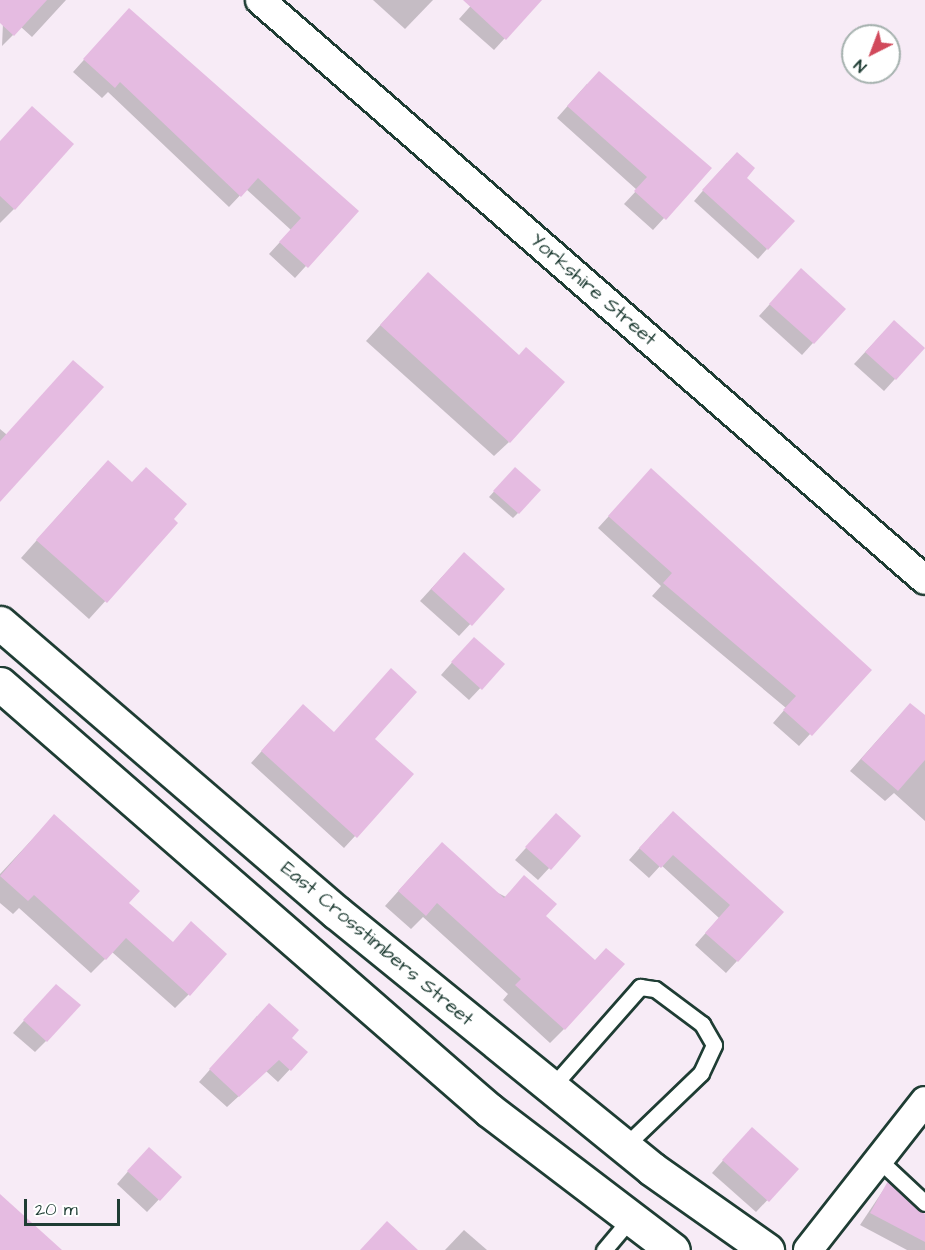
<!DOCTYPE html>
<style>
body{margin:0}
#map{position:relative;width:925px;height:1250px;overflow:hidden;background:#f7ebf6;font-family:"Architects Daughter",sans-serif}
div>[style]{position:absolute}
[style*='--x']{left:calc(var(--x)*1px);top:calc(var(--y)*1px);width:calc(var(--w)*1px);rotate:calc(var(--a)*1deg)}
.shadow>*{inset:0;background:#0003}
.building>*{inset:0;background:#e5bbe1}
.roads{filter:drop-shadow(2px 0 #1f3d34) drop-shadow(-2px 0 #1f3d34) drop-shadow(0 2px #1f3d34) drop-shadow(0 -2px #1f3d34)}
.lane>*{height:15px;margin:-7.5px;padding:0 7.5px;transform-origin:7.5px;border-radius:7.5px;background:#fff}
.street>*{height:28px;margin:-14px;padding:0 14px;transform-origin:14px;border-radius:14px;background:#fff}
.secondary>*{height:33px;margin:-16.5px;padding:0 16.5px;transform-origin:16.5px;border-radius:16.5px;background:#fff}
span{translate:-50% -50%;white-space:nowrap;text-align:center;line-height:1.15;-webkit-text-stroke:4.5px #fff;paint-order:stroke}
.street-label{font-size:20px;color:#1f3d34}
.north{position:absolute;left:841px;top:24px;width:60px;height:60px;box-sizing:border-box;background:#fff;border:2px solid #a5b1ae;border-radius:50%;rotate:222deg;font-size:16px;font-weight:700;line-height:24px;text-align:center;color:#1f3d34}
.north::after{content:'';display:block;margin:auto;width:21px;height:27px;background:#d1495b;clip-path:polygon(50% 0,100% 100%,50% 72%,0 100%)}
.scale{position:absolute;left:24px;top:1199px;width:96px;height:27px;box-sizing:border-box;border:3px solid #1f3d34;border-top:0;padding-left:8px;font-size:18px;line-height:21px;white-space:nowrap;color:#1f3d34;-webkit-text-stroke:4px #fff;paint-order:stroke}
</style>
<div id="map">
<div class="shadow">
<div style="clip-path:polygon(4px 0,66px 0,32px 37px,21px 27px,2px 46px)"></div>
<div style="clip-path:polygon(373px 0,433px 0,405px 29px)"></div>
<div style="clip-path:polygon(476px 0,540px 0,494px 50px,459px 19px)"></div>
<div style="clip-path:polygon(118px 22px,356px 211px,295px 278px,269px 254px,291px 230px,246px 189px,229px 207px,108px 92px,102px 98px,73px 72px)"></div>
<div style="clip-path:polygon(587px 84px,710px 168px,653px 230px,624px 204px,637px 190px,557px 118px)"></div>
<div style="clip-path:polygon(0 141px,14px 209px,0 223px)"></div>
<div style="clip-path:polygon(727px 163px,745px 178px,767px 249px,758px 259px,694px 201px)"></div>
<div style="clip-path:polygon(790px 282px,844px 309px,802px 355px,759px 316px)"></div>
<div style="clip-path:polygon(413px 289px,509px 442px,494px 456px,366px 341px)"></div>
<div style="clip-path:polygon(882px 334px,923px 348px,884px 391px,854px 364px)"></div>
<div style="clip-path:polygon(0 429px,6px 434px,0 500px)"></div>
<div style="clip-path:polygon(510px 474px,518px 513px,513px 518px,489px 497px)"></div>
<div style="clip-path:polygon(91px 479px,176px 523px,89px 619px,21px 558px)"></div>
<div style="clip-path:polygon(640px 482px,869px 670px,799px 746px,773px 723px,786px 708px,652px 596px,661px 586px,598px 528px)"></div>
<div style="clip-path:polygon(452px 566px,503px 589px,459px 636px,420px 601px)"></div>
<div style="clip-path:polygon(463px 650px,503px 664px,469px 700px,441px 675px)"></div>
<div style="clip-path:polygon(899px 716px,925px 718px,925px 821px,894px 793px,885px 801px,850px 771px)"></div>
<div style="clip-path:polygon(292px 717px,333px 733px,373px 739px,412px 774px,344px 848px,251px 763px)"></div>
<div style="clip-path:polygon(54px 816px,127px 903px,189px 994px,175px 1008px,112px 952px,91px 973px,19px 908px,13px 914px,0 903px,0 874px)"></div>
<div style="clip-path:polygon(661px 824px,782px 912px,726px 973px,695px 945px,719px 918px,661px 865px,649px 878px,629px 860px)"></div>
<div style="clip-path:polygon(545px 827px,579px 836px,538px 880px,515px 860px)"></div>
<div style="clip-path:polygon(428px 858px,544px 916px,564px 1029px,550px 1043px,503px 1000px,508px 994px,423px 917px,411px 929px,385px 906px)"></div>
<div style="clip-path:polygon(45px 997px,46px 1041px,35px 1052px,13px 1033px)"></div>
<div style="clip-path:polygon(257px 1016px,306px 1052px,278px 1082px,266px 1071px,227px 1107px,199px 1082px)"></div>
<div style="clip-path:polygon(741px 1140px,797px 1169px,756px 1212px,712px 1173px)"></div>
<div style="clip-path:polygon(138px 1160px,180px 1177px,147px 1212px,117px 1184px)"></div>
<div style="clip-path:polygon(888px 1183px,925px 1218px,925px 1250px,907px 1250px,860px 1225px)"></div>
<div style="clip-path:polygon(464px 1230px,487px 1250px,445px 1250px)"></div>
</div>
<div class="building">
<div style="clip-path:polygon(0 0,47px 0,14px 36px,0 23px)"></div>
<div style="clip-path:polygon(463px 0,542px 0,506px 40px)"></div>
<div style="clip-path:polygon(129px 8px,359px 211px,308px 268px,279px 242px,301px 218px,258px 178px,241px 197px,120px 82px,115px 88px,83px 59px)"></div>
<div style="clip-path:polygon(599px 71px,712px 168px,666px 220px,634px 191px,647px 177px,567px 106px)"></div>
<div style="clip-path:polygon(32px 106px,74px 144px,15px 210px,0 196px,0 141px)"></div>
<div style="clip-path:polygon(737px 152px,755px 168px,747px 178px,795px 221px,768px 250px,702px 190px)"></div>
<div style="clip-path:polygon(801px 268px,846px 309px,814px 344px,769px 304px)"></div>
<div style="clip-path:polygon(428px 272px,519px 355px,526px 347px,565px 382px,510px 443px,380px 325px)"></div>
<div style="clip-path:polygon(894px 320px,925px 348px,896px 380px,865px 352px)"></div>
<div style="clip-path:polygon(73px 360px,104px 387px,0 502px,0 441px)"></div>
<div style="clip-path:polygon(108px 460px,132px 482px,146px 467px,187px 504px,174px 519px,178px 523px,107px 603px,36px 540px)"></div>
<div style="clip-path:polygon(515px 467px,541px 490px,519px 514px,493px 491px)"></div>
<div style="clip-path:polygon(651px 468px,872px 670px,812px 736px,783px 710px,796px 696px,663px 583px,672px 573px,608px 516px)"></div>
<div style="clip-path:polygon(464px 552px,505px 589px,472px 626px,431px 589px)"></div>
<div style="clip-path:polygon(474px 637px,505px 664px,482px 690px,451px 662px)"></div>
<div style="clip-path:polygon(391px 668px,417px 692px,375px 739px,414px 774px,357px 838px,261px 751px,303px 704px,334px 732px)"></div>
<div style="clip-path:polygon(910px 703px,925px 715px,925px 760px,898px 791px,861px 759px)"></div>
<div style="clip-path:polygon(673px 811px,784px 912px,738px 962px,705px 933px,730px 905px,673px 855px,661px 868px,639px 848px)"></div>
<div style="clip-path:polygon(556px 813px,581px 836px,551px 870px,525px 847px)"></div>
<div style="clip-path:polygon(54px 814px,140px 891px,129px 903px,173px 942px,191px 921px,227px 954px,190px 996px,126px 938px,106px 960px,34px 895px,28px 901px,0 876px)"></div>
<div style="clip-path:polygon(442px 842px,504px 898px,524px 875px,557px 904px,546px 916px,595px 960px,606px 948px,625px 964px,565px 1030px,515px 985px,521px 979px,437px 903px,426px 916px,398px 891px)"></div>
<div style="clip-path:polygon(56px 984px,81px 1005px,47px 1042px,23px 1020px)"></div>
<div style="clip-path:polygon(269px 1003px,299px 1030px,292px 1038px,308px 1052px,291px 1071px,279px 1060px,239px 1097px,209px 1069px)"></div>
<div style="clip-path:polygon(752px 1127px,799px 1169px,769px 1202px,722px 1160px)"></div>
<div style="clip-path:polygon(149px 1147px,182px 1177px,160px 1201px,127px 1171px)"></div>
<div style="clip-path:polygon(888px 1181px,925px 1214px,925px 1242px,870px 1213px)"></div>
<div style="clip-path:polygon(0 1194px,62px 1250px,0 1250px)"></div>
<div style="clip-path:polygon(387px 1221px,418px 1250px,360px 1250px)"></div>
</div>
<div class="roads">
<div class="lane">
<div style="--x:551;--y:1088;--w:135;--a:-48.6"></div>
<div style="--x:640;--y:987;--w:15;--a:8"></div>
<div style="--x:655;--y:989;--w:59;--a:36.7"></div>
<div style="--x:702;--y:1024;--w:24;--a:60"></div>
<div style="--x:714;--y:1045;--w:31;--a:115"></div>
<div style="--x:701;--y:1073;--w:107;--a:136.1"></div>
<div style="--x:879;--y:1160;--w:63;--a:43.1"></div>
<div style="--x:604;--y:1250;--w:42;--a:-49.8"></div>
</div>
<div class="street">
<div style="--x:260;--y:0;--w:882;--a:41.09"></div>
<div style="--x:808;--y:1250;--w:189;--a:-51.9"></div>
</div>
<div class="secondary">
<div style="--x:0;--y:623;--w:443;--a:40.7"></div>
<div style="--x:336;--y:912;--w:407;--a:39.1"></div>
<div style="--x:652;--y:1169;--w:141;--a:35.2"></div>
<div style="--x:0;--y:684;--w:649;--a:41.06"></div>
<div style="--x:489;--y:1110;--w:231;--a:37.3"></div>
</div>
</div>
<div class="street-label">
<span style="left:593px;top:290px;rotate:41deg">Yorkshire Street</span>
<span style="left:377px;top:944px;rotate:40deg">East Crosstimbers Street</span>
</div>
<div class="north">N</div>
<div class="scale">20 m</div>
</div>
